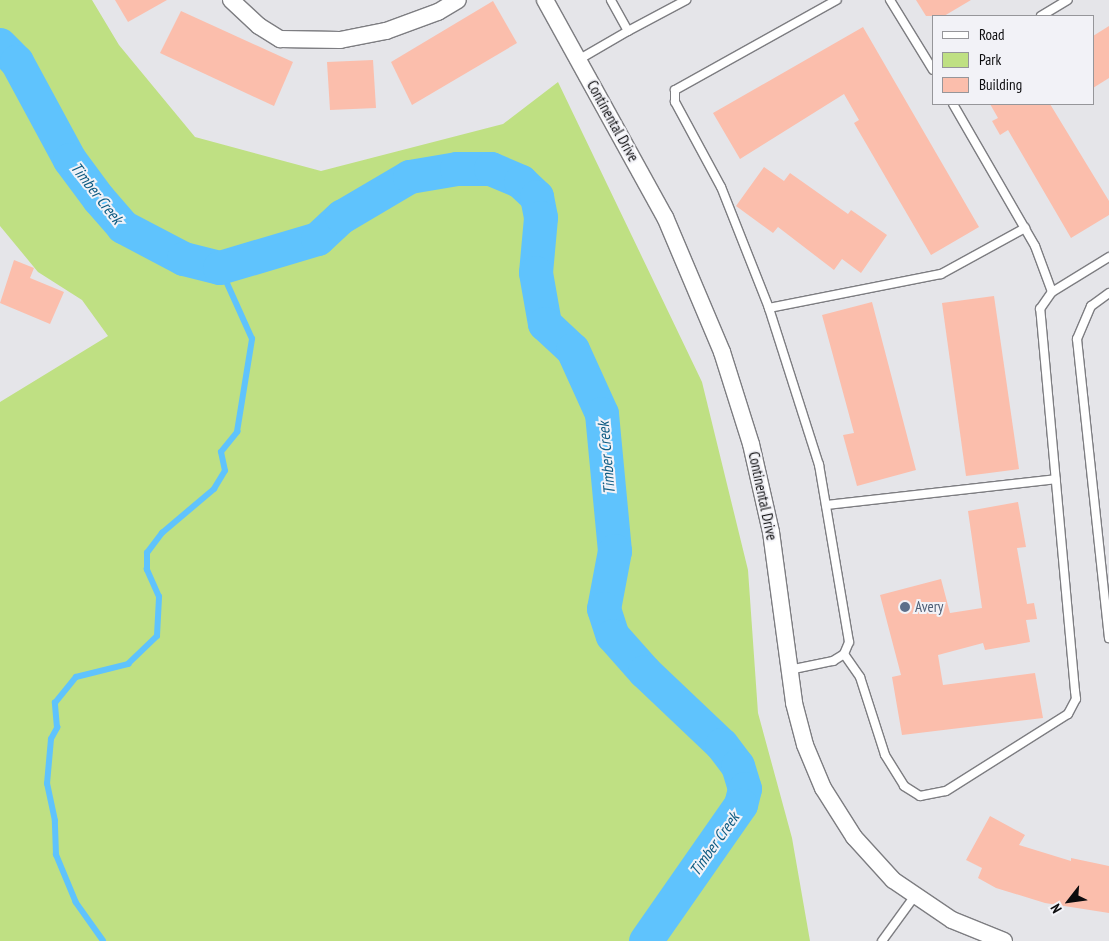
<!DOCTYPE html>
<style>
body{margin:0}
#map{position:relative;width:1109px;height:941px;overflow:hidden;background:#e5e5e9;font-family:"PT Sans Narrow",sans-serif}
div>[style]{position:absolute}
[style*='--x']{left:calc(var(--x)*1px);top:calc(var(--y)*1px);width:calc(var(--w)*1px);rotate:calc(var(--a)*1deg)}
.green>*{inset:0;background:#bfe083}
.stream>*{height:5.5px;margin:-2.75px;padding:0 2.75px;transform-origin:2.75px;border-radius:2.75px;background:#5fc3fd}
.river>*{height:34px;margin:-17px;padding:0 17px;transform-origin:17px;border-radius:17px;background:#5fc3fd}
.building>*{inset:0;background:#fbbeac}
.roads{filter:drop-shadow(1px 0 #7d7d81) drop-shadow(-1px 0 #7d7d81) drop-shadow(0 1px #7d7d81) drop-shadow(0 -1px #7d7d81)}
.service>*{height:8px;margin:-4px;padding:0 4px;transform-origin:4px;border-radius:4px;background:#fff}
.minor>*{height:16px;margin:-8px;padding:0 8px;transform-origin:8px;border-radius:8px;background:#fff}
.dots>*{width:14px;height:14px;translate:-50% -50%;box-sizing:border-box;border:2px solid #f2f2f7;border-radius:50%}
span{translate:-50% -50%;white-space:nowrap;text-align:center;line-height:1.15;-webkit-text-stroke:4px #f2f2f7;paint-order:stroke}
.street-label{font-size:15px;color:#0c0c0e}
.service-label{font-size:15px;color:#4e5e75}
.left{translate:0 -50%;text-align:left}
.water-label{font-size:16px;color:#0d5b82;font-style:italic}
.legend{position:absolute;left:932px;top:15px;width:162px;height:90px;box-sizing:border-box;background:#f2f2f7;border:1px solid #96969a;margin:0;padding:6px 9px;list-style:none;font-size:15px;color:#0c0c0e}
.legend li{display:flex;align-items:center;gap:10px;height:25px}
.legend b{width:25px;border:1px solid #96969a}
.north{position:absolute;left:1044px;top:876px;width:50px;height:50px;-webkit-text-stroke:4px #f2f2f7;paint-order:stroke;rotate:240deg;font-size:14px;font-weight:700;line-height:20px;text-align:center;color:#0c0c0e}
.north::after{content:'';display:block;margin:auto;width:18px;height:22px;background:#0c0c0e;clip-path:polygon(50% 0,100% 100%,50% 72%,0 100%)}
</style>
<div id="map">
<div class="green">
<div style="clip-path:polygon(0 0,92px 0,119px 45px,195px 137px,321px 171px,503px 124px,558px 82px,702px 382px,748px 570px,758px 713px,792px 838px,810px 941px,0 941px,0 402px,108px 336px,82px 300px,38px 272px,0 226px)"></div>
</div>
<div class="stream">
<div style="--x:103;--y:941;--w:47;--a:-125.4"></div>
<div style="--x:76;--y:903;--w:52;--a:-112.6"></div>
<div style="--x:56;--y:855;--w:34;--a:-92"></div>
<div style="--x:55;--y:821;--w:38;--a:-102"></div>
<div style="--x:47;--y:784;--w:45;--a:-84.9"></div>
<div style="--x:51;--y:739;--w:13;--a:-61"></div>
<div style="--x:57;--y:728;--w:25;--a:-95"></div>
<div style="--x:55;--y:703;--w:33;--a:-51"></div>
<div style="--x:76;--y:677;--w:54;--a:-14"></div>
<div style="--x:128;--y:664;--w:40;--a:-44"></div>
<div style="--x:157;--y:636;--w:39;--a:-87"></div>
<div style="--x:159;--y:597;--w:30;--a:-114"></div>
<div style="--x:147;--y:570;--w:17;--a:-90"></div>
<div style="--x:147;--y:553;--w:25;--a:-53"></div>
<div style="--x:162;--y:533;--w:68;--a:-40.2"></div>
<div style="--x:214;--y:489;--w:21;--a:-59"></div>
<div style="--x:225;--y:471;--w:19;--a:-102"></div>
<div style="--x:221;--y:452;--w:26;--a:-51"></div>
<div style="--x:237;--y:432;--w:94;--a:-80.8"></div>
<div style="--x:252;--y:339;--w:78;--a:-114.3"></div>
</div>
<div class="river">
<div style="--x:0;--y:45;--w:24;--a:45"></div>
<div style="--x:17;--y:62;--w:111;--a:61.6"></div>
<div style="--x:70;--y:160;--w:49;--a:53.4"></div>
<div style="--x:99;--y:199;--w:37;--a:49"></div>
<div style="--x:123;--y:227;--w:69;--a:27.7"></div>
<div style="--x:184;--y:259;--w:37;--a:14"></div>
<div style="--x:220;--y:268;--w:102;--a:-16.5"></div>
<div style="--x:318;--y:239;--w:33;--a:-43"></div>
<div style="--x:342;--y:217;--w:79;--a:-30.5"></div>
<div style="--x:410;--y:177;--w:48;--a:-9.7"></div>
<div style="--x:457;--y:169;--w:34;--a:0"></div>
<div style="--x:491;--y:169;--w:33;--a:23"></div>
<div style="--x:521;--y:182;--w:22;--a:43"></div>
<div style="--x:537;--y:197;--w:21;--a:79"></div>
<div style="--x:541;--y:218;--w:55;--a:95.2"></div>
<div style="--x:536;--y:273;--w:52;--a:80"></div>
<div style="--x:545;--y:324;--w:38;--a:43"></div>
<div style="--x:573;--y:350;--w:70;--a:65.6"></div>
<div style="--x:602;--y:414;--w:138;--a:84.6"></div>
<div style="--x:615;--y:551;--w:59;--a:100.7"></div>
<div style="--x:604;--y:609;--w:28;--a:72"></div>
<div style="--x:613;--y:636;--w:48;--a:48.4"></div>
<div style="--x:645;--y:672;--w:106;--a:43.5"></div>
<div style="--x:722;--y:745;--w:26;--a:53"></div>
<div style="--x:738;--y:766;--w:24;--a:73"></div>
<div style="--x:745;--y:789;--w:16;--a:104"></div>
<div style="--x:741;--y:805;--w:166;--a:124.9"></div>
</div>
<div class="building">
<div style="clip-path:polygon(115px 0,167px 0,128px 22px)"></div>
<div style="clip-path:polygon(916px 0,971px 0,944px 16px,926px 16px)"></div>
<div style="clip-path:polygon(493px 1px,517px 43px,412px 105px,391px 62px)"></div>
<div style="clip-path:polygon(181px 11px,293px 62px,274px 106px,160px 53px)"></div>
<div style="clip-path:polygon(1109px 26px,1109px 78px,1093px 88px,1093px 36px)"></div>
<div style="clip-path:polygon(863px 27px,979px 227px,931px 255px,854px 123px,859px 120px,844px 94px,740px 159px,713px 113px)"></div>
<div style="clip-path:polygon(373px 60px,376px 108px,330px 110px,327px 62px)"></div>
<div style="clip-path:polygon(990px 104px,1050px 104px,1109px 201px,1109px 215px,1071px 238px,1008px 130px,1000px 135px,992px 121px,998px 118px)"></div>
<div style="clip-path:polygon(764px 167px,784px 181px,790px 173px,848px 214px,851px 210px,887px 235px,861px 273px,842px 259px,834px 270px,778px 227px,773px 233px,736px 206px)"></div>
<div style="clip-path:polygon(14px 260px,34px 268px,30px 278px,64px 292px,50px 324px,0 303px)"></div>
<div style="clip-path:polygon(994px 296px,1019px 469px,966px 476px,942px 303px)"></div>
<div style="clip-path:polygon(872px 302px,916px 470px,857px 486px,843px 435px,854px 433px,822px 315px)"></div>
<div style="clip-path:polygon(1018px 502px,1026px 547px,1017px 548px,1027px 604px,1034px 603px,1037px 619px,1026px 620px,1030px 642px,985px 650px,983px 643px,938px 655px,943px 685px,1035px 673px,1043px 718px,902px 735px,892px 677px,901px 675px,880px 595px,941px 579px,950px 613px,982px 608px,968px 511px)"></div>
<div style="clip-path:polygon(990px 816px,1025px 835px,1019px 845px,1071px 861px,1071px 858px,1109px 866px,1109px 913px,1045px 903px,996px 888px,978px 878px,982px 868px,966px 860px)"></div>
</div>
<div class="roads">
<div class="service">
<div style="--x:890;--y:0;--w:82;--a:58.4"></div>
<div style="--x:1041;--y:16;--w:31;--a:-31"></div>
<div style="--x:628;--y:31;--w:66;--a:-28.1"></div>
<div style="--x:578;--y:60;--w:58;--a:-30.1"></div>
<div style="--x:628;--y:31;--w:35;--a:-119"></div>
<div style="--x:953;--y:104;--w:164;--a:60"></div>
<div style="--x:1035;--y:246;--w:49;--a:69.7"></div>
<div style="--x:1109;--y:293;--w:22;--a:144"></div>
<div style="--x:1091;--y:306;--w:36;--a:113"></div>
<div style="--x:1077;--y:339;--w:301;--a:83.9"></div>
<div style="--x:769;--y:308;--w:175;--a:-11.2"></div>
<div style="--x:941;--y:274;--w:96;--a:-28.7"></div>
<div style="--x:826;--y:505;--w:231;--a:-6.4"></div>
<div style="--x:844;--y:654;--w:28;--a:55"></div>
<div style="--x:860;--y:677;--w:82;--a:72.2"></div>
<div style="--x:885;--y:755;--w:36;--a:58"></div>
<div style="--x:904;--y:786;--w:19;--a:32"></div>
<div style="--x:920;--y:796;--w:26;--a:-11"></div>
<div style="--x:946;--y:791;--w:144;--a:-32.3"></div>
<div style="--x:1068;--y:714;--w:17;--a:-62"></div>
<div style="--x:1076;--y:699;--w:8;--a:-97"></div>
<div style="--x:1075;--y:691;--w:384;--a:-95.2"></div>
<div style="--x:1040;--y:309;--w:21;--a:-55"></div>
<div style="--x:1052;--y:292;--w:67;--a:-31.6"></div>
<div style="--x:789;--y:670;--w:45;--a:-11.6"></div>
<div style="--x:833;--y:661;--w:13;--a:-32"></div>
<div style="--x:844;--y:654;--w:13;--a:-67"></div>
<div style="--x:849;--y:642;--w:180;--a:-99.6"></div>
<div style="--x:819;--y:465;--w:165;--a:-107.7"></div>
<div style="--x:769;--y:308;--w:130;--a:-111.6"></div>
<div style="--x:721;--y:187;--w:97;--a:-118.4"></div>
<div style="--x:675;--y:102;--w:12;--a:-90"></div>
<div style="--x:675;--y:90;--w:185;--a:-29.1"></div>
<div style="--x:882;--y:941;--w:54;--a:-54"></div>
</div>
<div class="minor">
<div style="--x:231;--y:0;--w:38;--a:43"></div>
<div style="--x:259;--y:26;--w:25;--a:32"></div>
<div style="--x:280;--y:39;--w:60;--a:1"></div>
<div style="--x:340;--y:40;--w:47;--a:-11.1"></div>
<div style="--x:386;--y:31;--w:55;--a:-20.1"></div>
<div style="--x:438;--y:12;--w:23;--a:-31"></div>
<div style="--x:545;--y:0;--w:248;--a:61.1"></div>
<div style="--x:665;--y:217;--w:147;--a:67.1"></div>
<div style="--x:722;--y:352;--w:96;--a:72.5"></div>
<div style="--x:751;--y:444;--w:90;--a:77.2"></div>
<div style="--x:771;--y:532;--w:173;--a:82.3"></div>
<div style="--x:794;--y:703;--w:43;--a:75.3"></div>
<div style="--x:805;--y:745;--w:47;--a:67.3"></div>
<div style="--x:823;--y:788;--w:58;--a:57.7"></div>
<div style="--x:854;--y:837;--w:58;--a:47.8"></div>
<div style="--x:893;--y:880;--w:71;--a:34.1"></div>
<div style="--x:952;--y:920;--w:56;--a:22"></div>
</div>
</div>
<div class="dots">
<div style="left:905px;top:607px;background:#5c6f8a"></div>
</div>
<div class="street-label">
<span style="left:613px;top:121px;rotate:61deg">Continental Drive</span>
<span style="left:763px;top:496px;rotate:78deg">Continental Drive</span>
</div>
<div class="service-label">
<span class="left" style="left:915px;top:607px">Avery</span>
</div>
<div class="water-label">
<span style="left:97px;top:193px;rotate:52deg">Timber Creek</span>
<span style="left:606px;top:458px;rotate:-95deg">Timber Creek</span>
<span style="left:714px;top:844px;rotate:-55deg">Timber Creek</span>
</div>
<ul class="legend">
<li><b style="height:6px;background:#fff"></b>Road</li>
<li><b style="height:14px;background:#bfe083"></b>Park</li>
<li><b style="height:14px;background:#fbbeac"></b>Building</li>
</ul>
<div class="north">N</div>
</div>
